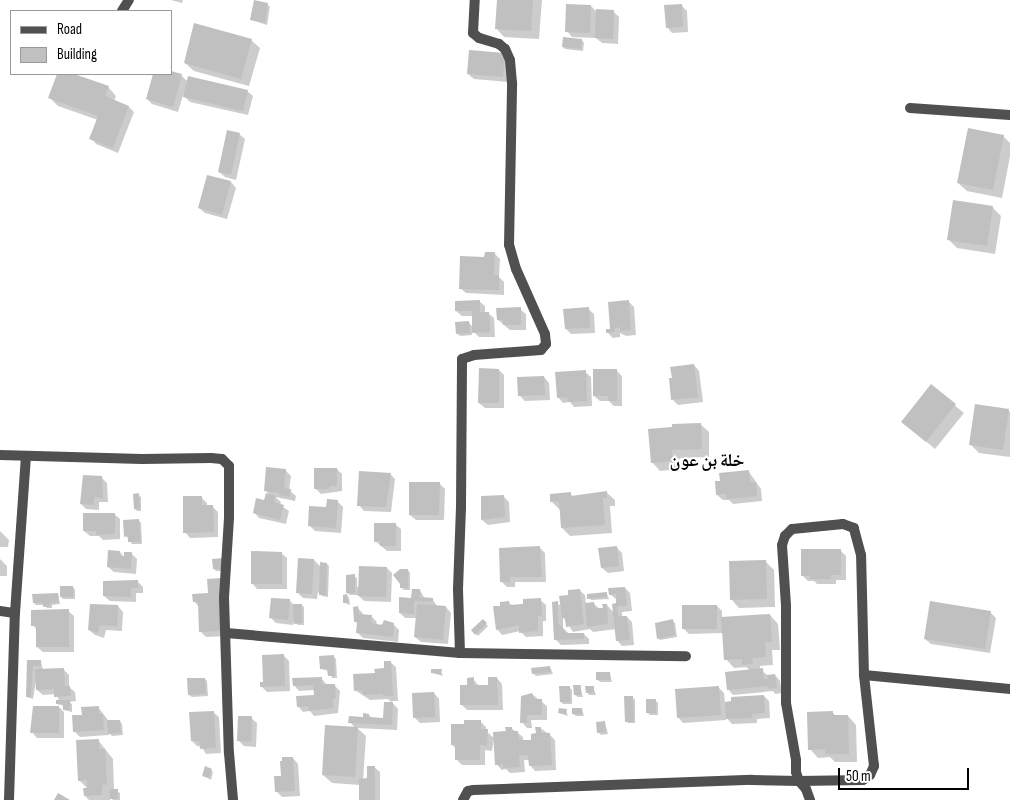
<!DOCTYPE html>
<meta charset="utf-8">
<style>
body{margin:0}
#map{position:relative;width:1010px;height:800px;overflow:hidden;background:#fff;font-family:"Sofia Sans Condensed","Noto Naskh Arabic",sans-serif}
div>[style]{position:absolute}
[style*='--x']{left:calc(var(--x)*1px);top:calc(var(--y)*1px);width:calc(var(--w)*1px);rotate:calc(var(--a)*1deg)}
.shadow>*{inset:0;background:#0003}
.building>*{inset:0;background:#c0c0c0}
.street>*{height:10px;margin:-5px;padding:0 5px;transform-origin:5px;border-radius:5px;background:#505050}
span{translate:-50% -50%;white-space:nowrap;text-align:center;line-height:1.15;-webkit-text-stroke:4px #fff;paint-order:stroke}
.quarter-label{font-size:18px;color:#000;font-weight:700}
.legend{position:absolute;left:10px;top:10px;width:162px;height:65px;box-sizing:border-box;background:#fff;border:1px solid #999;margin:0;padding:6px 9px;list-style:none;font-size:15px;color:#000}
.legend li{display:flex;align-items:center;gap:10px;height:25px}
.legend b{width:25px;border:1px solid #999}
.scale{position:absolute;left:838px;top:768px;width:131px;height:22px;box-sizing:border-box;border:2px solid #000;border-top:0;padding-left:6px;font-size:15px;line-height:18px;white-space:nowrap;color:#000;-webkit-text-stroke:4px #fff;paint-order:stroke}
</style>
<div id="map">
<div class="shadow">
<div style="clip-path:polygon(171px 0,183px 0,182px 3px)"></div>
<div style="clip-path:polygon(498px 0,542px 0,539px 39px,504px 37px,496px 28px)"></div>
<div style="clip-path:polygon(255px 2px,270px 6px,267px 25px,252px 20px)"></div>
<div style="clip-path:polygon(681px 5px,687px 11px,688px 32px,672px 33px,667px 27px)"></div>
<div style="clip-path:polygon(591px 6px,597px 12px,613px 11px,619px 17px,618px 44px,602px 43px,596px 38px,572px 37px,567px 31px)"></div>
<div style="clip-path:polygon(251px 40px,260px 48px,249px 86px,194px 71px,185px 63px)"></div>
<div style="clip-path:polygon(582px 40px,584px 43px,583px 51px,565px 49px,563px 47px)"></div>
<div style="clip-path:polygon(505px 54px,508px 82px,474px 79px,468px 74px)"></div>
<div style="clip-path:polygon(171px 73px,182px 76px,188px 82px,247px 91px,253px 96px,248px 115px,190px 102px,183px 95px,178px 112px,152px 104px,147px 99px,154px 74px)"></div>
<div style="clip-path:polygon(58px 74px,70px 74px,108px 87px,116px 96px,114px 101px,129px 107px,134px 112px,118px 153px,96px 144px,91px 138px,98px 120px,58px 106px,49px 97px)"></div>
<div style="clip-path:polygon(969px 129px,1004px 137px,1010px 143px,1010px 156px,1002px 198px,967px 191px,958px 183px)"></div>
<div style="clip-path:polygon(239px 134px,245px 139px,236px 180px,225px 177px,219px 172px)"></div>
<div style="clip-path:polygon(231px 182px,236px 188px,227px 219px,205px 213px,199px 208px)"></div>
<div style="clip-path:polygon(992px 207px,1001px 216px,995px 254px,957px 248px,948px 239px)"></div>
<div style="clip-path:polygon(494px 253px,500px 259px,499px 277px,504px 282px,504px 295px,466px 293px,460px 288px,486px 258px)"></div>
<div style="clip-path:polygon(479px 301px,485px 306px,485px 313px,488px 313px,494px 318px,495px 337px,479px 337px,472px 330px,472px 335px,460px 336px,457px 333px,469px 323px,473px 327px,473px 316px,462px 316px,456px 311px)"></div>
<div style="clip-path:polygon(629px 302px,634px 307px,636px 335px,626px 336px,620px 333px,620px 337px,613px 338px,607px 332px,612px 330px)"></div>
<div style="clip-path:polygon(520px 309px,526px 314px,526px 330px,510px 330px,498px 320px)"></div>
<div style="clip-path:polygon(588px 309px,594px 314px,595px 333px,571px 334px,566px 329px)"></div>
<div style="clip-path:polygon(694px 365px,699px 371px,703px 402px,678px 405px,672px 399px)"></div>
<div style="clip-path:polygon(499px 370px,504px 375px,504px 408px,485px 408px,479px 403px)"></div>
<div style="clip-path:polygon(616px 370px,622px 376px,622px 406px,614px 406px,609px 401px,600px 401px,594px 396px)"></div>
<div style="clip-path:polygon(585px 372px,591px 377px,592px 406px,574px 407px,570px 402px,563px 403px,558px 397px)"></div>
<div style="clip-path:polygon(544px 377px,549px 383px,550px 400px,525px 401px,519px 395px)"></div>
<div style="clip-path:polygon(931px 386px,964px 413px,935px 449px,903px 422px)"></div>
<div style="clip-path:polygon(1008px 410px,1010px 412px,1010px 457px,979px 453px,970px 444px)"></div>
<div style="clip-path:polygon(700px 424px,709px 432px,709px 457px,680px 458px,680px 469px,660px 471px,652px 462px)"></div>
<div style="clip-path:polygon(337px 469px,342px 474px,342px 491px,321px 494px,316px 489px)"></div>
<div style="clip-path:polygon(285px 470px,291px 476px,289px 490px,296px 496px,295px 501px,275px 497px,281px 502px,280px 505px,289px 511px,286px 524px,259px 518px,254px 512px,271px 496px,266px 491px)"></div>
<div style="clip-path:polygon(749px 472px,761px 489px,762px 501px,733px 504px,729px 500px,723px 500px,717px 495px)"></div>
<div style="clip-path:polygon(390px 474px,395px 479px,391px 512px,364px 511px,359px 505px)"></div>
<div style="clip-path:polygon(101px 477px,107px 483px,108px 502px,99px 502px,99px 510px,86px 509px,81px 504px)"></div>
<div style="clip-path:polygon(439px 483px,445px 489px,444px 520px,416px 520px,410px 515px)"></div>
<div style="clip-path:polygon(606px 492px,615px 500px,615px 506px,610px 506px,612px 533px,570px 536px,562px 528px,561px 511px,552px 502px,570px 494px,574px 497px)"></div>
<div style="clip-path:polygon(138px 495px,141px 497px,141px 511px,137px 511px,135px 509px)"></div>
<div style="clip-path:polygon(201px 497px,207px 503px,207px 506px,212px 506px,218px 512px,218px 537px,190px 538px,185px 532px)"></div>
<div style="clip-path:polygon(504px 497px,509px 502px,510px 522px,488px 525px,482px 520px)"></div>
<div style="clip-path:polygon(337px 501px,343px 507px,341px 533px,315px 531px,309px 525px)"></div>
<div style="clip-path:polygon(114px 514px,120px 519px,120px 539px,103px 540px,99px 536px,90px 536px,84px 531px)"></div>
<div style="clip-path:polygon(139px 521px,141px 523px,142px 544px,132px 544px,126px 536px)"></div>
<div style="clip-path:polygon(395px 524px,401px 529px,401px 551px,387px 551px,375px 541px)"></div>
<div style="clip-path:polygon(0 531px,9px 540px,8px 547px,0 547px)"></div>
<div style="clip-path:polygon(616px 547px,622px 553px,624px 571px,608px 573px,602px 568px)"></div>
<div style="clip-path:polygon(540px 548px,545px 553px,546px 582px,515px 582px,515px 587px,507px 587px,501px 581px)"></div>
<div style="clip-path:polygon(840px 550px,846px 556px,846px 580px,836px 580px,836px 584px,817px 584px,814px 581px,808px 581px,802px 575px)"></div>
<div style="clip-path:polygon(120px 552px,125px 558px,131px 553px,137px 559px,136px 574px,114px 572px,108px 567px)"></div>
<div style="clip-path:polygon(281px 553px,287px 558px,287px 589px,257px 589px,252px 583px)"></div>
<div style="clip-path:polygon(0 559px,7px 566px,7px 576px,0 576px)"></div>
<div style="clip-path:polygon(214px 560px,224px 571px,216px 571px,214px 569px)"></div>
<div style="clip-path:polygon(314px 560px,321px 567px,327px 564px,329px 566px,328px 597px,322px 596px,318px 592px,317px 599px,303px 598px,298px 593px)"></div>
<div style="clip-path:polygon(765px 561px,774px 570px,775px 607px,739px 608px,731px 599px)"></div>
<div style="clip-path:polygon(387px 568px,392px 573px,391px 602px,364px 601px,358px 595px,350px 595px,347px 593px,354px 576px,357px 578px,357px 587px,359px 587px)"></div>
<div style="clip-path:polygon(408px 570px,410px 573px,410px 590px,404px 590px,401px 587px)"></div>
<div style="clip-path:polygon(137px 581px,143px 587px,143px 593px,136px 593px,136px 602px,110px 601px,104px 596px)"></div>
<div style="clip-path:polygon(73px 587px,75px 590px,75px 599px,63px 599px,61px 597px)"></div>
<div style="clip-path:polygon(625px 588px,630px 593px,632px 611px,622px 612px,622px 617px,627px 617px,632px 622px,634px 645px,622px 646px,617px 640px,616px 629px,593px 632px,590px 629px,573px 632px,563px 617px,563px 629px,568px 634px,584px 634px,589px 639px,589px 644px,561px 645px,555px 639px,557px 603px,562px 607px,570px 596px,579px 590px,585px 595px,586px 604px,594px 604px,600px 609px,604px 609px,607px 605px,614px 613px,617px 600px,610px 594px)"></div>
<div style="clip-path:polygon(420px 590px,425px 599px,432px 599px,438px 607px,446px 607px,451px 613px,448px 644px,421px 642px,415px 637px,417px 618px,405px 618px,400px 613px)"></div>
<div style="clip-path:polygon(58px 594px,60px 604px,52px 605px,52px 608px,47px 608px,44px 605px,36px 605px,34px 603px)"></div>
<div style="clip-path:polygon(209px 594px,228px 636px,206px 637px,200px 631px,199px 607px,194px 601px)"></div>
<div style="clip-path:polygon(607px 594px,609px 599px,591px 600px,589px 598px)"></div>
<div style="clip-path:polygon(347px 595px,349px 598px,350px 605px,345px 603px)"></div>
<div style="clip-path:polygon(289px 600px,294px 605px,301px 605px,304px 607px,304px 625px,298px 625px,294px 621px,293px 625px,276px 623px,271px 618px)"></div>
<div style="clip-path:polygon(540px 600px,546px 605px,546px 621px,543px 621px,543px 636px,526px 637px,520px 631px,502px 635px,497px 629px,502px 607px,509px 602px,512px 606px,525px 605px)"></div>
<div style="clip-path:polygon(118px 606px,123px 612px,122px 631px,106px 630px,104px 638px,95px 635px,89px 630px)"></div>
<div style="clip-path:polygon(717px 606px,722px 611px,722px 618px,770px 615px,778px 624px,780px 650px,772px 650px,773px 665px,760px 666px,760px 670px,769px 676px,775px 675px,780px 681px,782px 693px,775px 694px,773px 691px,733px 695px,728px 689px,751px 671px,746px 667px,734px 668px,726px 659px,724px 633px,689px 634px,683px 628px)"></div>
<div style="clip-path:polygon(358px 608px,364px 615px,371px 616px,377px 622px,376px 625px,393px 624px,399px 630px,398px 642px,363px 638px,357px 632px,358px 624px,355px 621px)"></div>
<div style="clip-path:polygon(68px 611px,74px 616px,74px 652px,43px 652px,37px 647px,37px 630px,33px 625px)"></div>
<div style="clip-path:polygon(990px 612px,996px 618px,990px 653px,931px 644px,925px 639px)"></div>
<div style="clip-path:polygon(482px 620px,488px 626px,478px 636px,472px 630px)"></div>
<div style="clip-path:polygon(673px 621px,675px 623px,677px 637px,660px 640px,658px 638px)"></div>
<div style="clip-path:polygon(284px 656px,289px 661px,290px 691px,267px 692px,261px 686px)"></div>
<div style="clip-path:polygon(334px 657px,336px 659px,337px 678px,332px 678px,329px 671px,321px 669px)"></div>
<div style="clip-path:polygon(28px 661px,41px 662px,43px 670px,63px 669px,69px 675px,69px 687px,75px 692px,76px 701px,69px 702px,72px 704px,72px 712px,64px 710px,64px 738px,37px 738px,32px 732px,59px 707px,64px 712px,64px 706px,57px 704px,60px 702px,56px 694px,43px 695px,37px 690px,37px 675px,33px 699px,27px 697px)"></div>
<div style="clip-path:polygon(390px 662px,396px 667px,398px 701px,391px 701px,398px 709px,397px 730px,357px 728px,366px 736px,363px 780px,368px 780px,374px 767px,380px 772px,380px 800px,361px 800px,360px 785px,332px 783px,323px 775px,355px 728px,350px 722px,369px 715px,372px 718px,384px 719px,392px 703px,388px 699px,370px 700px,355px 690px,386px 669px)"></div>
<div style="clip-path:polygon(550px 667px,553px 674px,536px 676px,533px 673px)"></div>
<div style="clip-path:polygon(441px 671px,443px 676px,432px 673px)"></div>
<div style="clip-path:polygon(610px 673px,612px 682px,600px 682px,597px 679px)"></div>
<div style="clip-path:polygon(321px 678px,327px 685px,334px 685px,340px 691px,338px 713px,314px 716px,310px 711px,303px 712px,298px 706px,315px 697px,315px 690px,299px 691px,294px 685px)"></div>
<div style="clip-path:polygon(497px 678px,502px 684px,503px 710px,467px 710px,461px 704px,473px 679px,479px 686px,489px 686px)"></div>
<div style="clip-path:polygon(205px 679px,207px 681px,208px 696px,192px 697px,189px 695px)"></div>
<div style="clip-path:polygon(580px 686px,583px 697px,578px 697px,575px 695px)"></div>
<div style="clip-path:polygon(569px 687px,572px 690px,572px 704px,563px 704px,561px 702px)"></div>
<div style="clip-path:polygon(593px 687px,596px 695px,589px 695px,587px 692px)"></div>
<div style="clip-path:polygon(719px 688px,724px 693px,725px 703px,764px 696px,769px 701px,770px 718px,757px 719px,757px 723px,732px 724px,726px 717px,726px 720px,683px 723px,678px 717px)"></div>
<div style="clip-path:polygon(434px 693px,439px 699px,440px 722px,420px 723px,414px 717px)"></div>
<div style="clip-path:polygon(532px 694px,547px 706px,547px 720px,531px 720px,532px 728px,527px 728px,522px 722px)"></div>
<div style="clip-path:polygon(633px 698px,635px 700px,635px 723px,628px 723px,626px 721px)"></div>
<div style="clip-path:polygon(655px 700px,658px 703px,658px 715px,650px 715px,648px 713px)"></div>
<div style="clip-path:polygon(98px 707px,108px 720px,120px 721px,122px 724px,123px 735px,112px 736px,108px 732px,109px 735px,80px 737px,74px 731px,83px 716px)"></div>
<div style="clip-path:polygon(582px 709px,584px 716px,576px 716px,573px 714px)"></div>
<div style="clip-path:polygon(566px 710px,568px 716px,559px 713px)"></div>
<div style="clip-path:polygon(213px 712px,219px 717px,221px 753px,206px 754px,201px 746px,197px 746px,192px 741px)"></div>
<div style="clip-path:polygon(832px 712px,836px 716px,848px 716px,856px 725px,857px 762px,835px 762px,830px 757px,818px 758px,810px 749px)"></div>
<div style="clip-path:polygon(251px 718px,257px 723px,256px 747px,244px 746px,239px 741px)"></div>
<div style="clip-path:polygon(480px 721px,486px 727px,486px 731px,494px 738px,492px 751px,485px 750px,485px 765px,462px 765px,456px 759px,457px 749px,452px 745px,465px 725px)"></div>
<div style="clip-path:polygon(605px 723px,608px 734px,601px 735px,598px 732px)"></div>
<div style="clip-path:polygon(511px 728px,523px 737px,523px 741px,532px 741px,540px 728px,549px 734px,555px 740px,556px 770px,535px 771px,530px 765px,530px 760px,524px 760px,525px 772px,510px 773px,506px 769px,502px 770px,496px 764px,507px 732px)"></div>
<div style="clip-path:polygon(98px 740px,113px 759px,114px 790px,120px 793px,120px 800px,113px 800px,110px 797px,110px 800px,89px 800px,85px 796px,88px 789px,79px 780px)"></div>
<div style="clip-path:polygon(293px 758px,298px 764px,300px 796px,282px 797px,277px 792px)"></div>
<div style="clip-path:polygon(211px 770px,213px 772px,211px 780px,204px 776px)"></div>
</div>
<div class="building">
<div style="clip-path:polygon(254px 0,268px 3px,265px 23px,250px 20px)"></div>
<div style="clip-path:polygon(497px 0,533px 0,531px 31px,495px 29px)"></div>
<div style="clip-path:polygon(566px 4px,591px 5px,590px 33px,565px 32px)"></div>
<div style="clip-path:polygon(682px 4px,683px 27px,666px 28px,664px 5px)"></div>
<div style="clip-path:polygon(596px 9px,614px 10px,613px 39px,595px 38px)"></div>
<div style="clip-path:polygon(194px 23px,252px 39px,241px 79px,184px 63px)"></div>
<div style="clip-path:polygon(563px 37px,582px 39px,581px 49px,562px 47px)"></div>
<div style="clip-path:polygon(469px 50px,505px 53px,503px 77px,467px 74px)"></div>
<div style="clip-path:polygon(171px 71px,182px 74px,173px 107px,146px 99px,153px 74px,171px 74px)"></div>
<div style="clip-path:polygon(57px 74px,74px 74px,109px 86px,105px 96px,129px 106px,113px 148px,89px 139px,98px 116px,48px 98px)"></div>
<div style="clip-path:polygon(188px 76px,248px 90px,243px 111px,183px 97px)"></div>
<div style="clip-path:polygon(968px 128px,1004px 135px,993px 190px,957px 183px)"></div>
<div style="clip-path:polygon(227px 130px,240px 133px,231px 175px,218px 172px)"></div>
<div style="clip-path:polygon(207px 175px,231px 181px,222px 215px,198px 208px)"></div>
<div style="clip-path:polygon(953px 200px,993px 206px,987px 246px,947px 240px)"></div>
<div style="clip-path:polygon(485px 252px,495px 252px,494px 275px,499px 275px,499px 290px,459px 289px,460px 256px,484px 257px)"></div>
<div style="clip-path:polygon(480px 300px,480px 312px,489px 312px,490px 332px,472px 333px,472px 311px,455px 311px,455px 301px)"></div>
<div style="clip-path:polygon(629px 300px,631px 330px,620px 331px,620px 327px,615px 328px,615px 332px,606px 333px,606px 329px,610px 329px,608px 302px)"></div>
<div style="clip-path:polygon(521px 307px,521px 325px,503px 325px,503px 320px,497px 320px,496px 308px)"></div>
<div style="clip-path:polygon(589px 307px,590px 328px,565px 329px,563px 309px)"></div>
<div style="clip-path:polygon(469px 321px,470px 333px,456px 334px,455px 322px)"></div>
<div style="clip-path:polygon(694px 364px,698px 397px,671px 400px,669px 378px,672px 378px,670px 367px)"></div>
<div style="clip-path:polygon(479px 368px,499px 369px,499px 403px,478px 403px)"></div>
<div style="clip-path:polygon(593px 369px,617px 369px,617px 401px,608px 401px,608px 396px,593px 396px)"></div>
<div style="clip-path:polygon(586px 370px,587px 401px,568px 402px,567px 397px,557px 398px,555px 372px)"></div>
<div style="clip-path:polygon(544px 376px,545px 395px,518px 396px,517px 377px)"></div>
<div style="clip-path:polygon(931px 384px,956px 404px,926px 442px,901px 422px)"></div>
<div style="clip-path:polygon(975px 404px,1009px 409px,1003px 450px,969px 445px)"></div>
<div style="clip-path:polygon(701px 423px,702px 449px,672px 450px,673px 461px,651px 463px,648px 429px,672px 427px,672px 424px)"></div>
<div style="clip-path:polygon(266px 467px,286px 469px,284px 488px,291px 489px,290px 497px,279px 495px,280px 493px,264px 491px)"></div>
<div style="clip-path:polygon(314px 468px,337px 468px,337px 486px,329px 486px,329px 489px,314px 489px)"></div>
<div style="clip-path:polygon(749px 470px,750px 482px,756px 482px,757px 496px,727px 499px,726px 494px,716px 495px,715px 481px,720px 481px,719px 473px)"></div>
<div style="clip-path:polygon(359px 471px,391px 473px,386px 507px,357px 506px)"></div>
<div style="clip-path:polygon(83px 475px,102px 476px,103px 498px,94px 497px,94px 505px,80px 504px)"></div>
<div style="clip-path:polygon(409px 482px,440px 482px,439px 515px,409px 515px)"></div>
<div style="clip-path:polygon(607px 491px,607px 498px,603px 498px,605px 525px,561px 528px,559px 501px,550px 502px,550px 494px,571px 492px,571px 496px)"></div>
<div style="clip-path:polygon(139px 493px,140px 509px,134px 509px,133px 494px)"></div>
<div style="clip-path:polygon(266px 493px,276px 496px,274px 502px,284px 505px,280px 520px,253px 513px,256px 498px,264px 500px)"></div>
<div style="clip-path:polygon(504px 495px,505px 517px,481px 520px,481px 496px)"></div>
<div style="clip-path:polygon(183px 496px,202px 496px,202px 505px,213px 505px,214px 532px,183px 533px)"></div>
<div style="clip-path:polygon(327px 499px,338px 500px,336px 528px,308px 526px,309px 506px,326px 507px)"></div>
<div style="clip-path:polygon(83px 513px,115px 513px,115px 534px,96px 535px,96px 531px,83px 531px)"></div>
<div style="clip-path:polygon(139px 519px,141px 542px,128px 542px,128px 536px,124px 537px,123px 520px)"></div>
<div style="clip-path:polygon(374px 523px,396px 523px,396px 546px,380px 546px,380px 541px,374px 542px)"></div>
<div style="clip-path:polygon(540px 546px,542px 577px,510px 577px,510px 582px,500px 582px,499px 548px)"></div>
<div style="clip-path:polygon(617px 546px,619px 566px,601px 568px,598px 548px)"></div>
<div style="clip-path:polygon(801px 549px,841px 549px,841px 575px,831px 575px,831px 579px,810px 579px,810px 576px,801px 576px)"></div>
<div style="clip-path:polygon(108px 550px,120px 551px,120px 556px,124px 556px,124px 552px,132px 552px,131px 569px,107px 567px)"></div>
<div style="clip-path:polygon(251px 551px,282px 552px,282px 584px,251px 584px)"></div>
<div style="clip-path:polygon(223px 558px,223px 569px,213px 569px,212px 559px)"></div>
<div style="clip-path:polygon(298px 558px,314px 559px,312px 594px,296px 593px)"></div>
<div style="clip-path:polygon(766px 560px,767px 599px,730px 600px,729px 561px)"></div>
<div style="clip-path:polygon(320px 562px,327px 563px,326px 595px,319px 595px)"></div>
<div style="clip-path:polygon(359px 566px,387px 567px,386px 597px,358px 596px)"></div>
<div style="clip-path:polygon(400px 569px,408px 569px,408px 588px,400px 588px,400px 584px,393px 575px)"></div>
<div style="clip-path:polygon(355px 574px,355px 593px,346px 593px,346px 575px)"></div>
<div style="clip-path:polygon(221px 578px,223px 631px,199px 632px,198px 602px,193px 602px,192px 594px,208px 593px,207px 579px)"></div>
<div style="clip-path:polygon(138px 580px,138px 588px,131px 588px,131px 597px,103px 596px,103px 581px)"></div>
<div style="clip-path:polygon(60px 586px,73px 586px,73px 597px,60px 597px)"></div>
<div style="clip-path:polygon(625px 587px,627px 606px,617px 606px,618px 616px,627px 616px,630px 640px,616px 641px,612px 604px,616px 603px,616px 594px,609px 595px,608px 588px)"></div>
<div style="clip-path:polygon(412px 589px,420px 589px,420px 597px,433px 598px,433px 602px,414px 601px,414px 614px,399px 613px,399px 597px,411px 598px)"></div>
<div style="clip-path:polygon(580px 589px,584px 624px,566px 627px,565px 618px,562px 618px,559px 596px,568px 595px,568px 590px)"></div>
<div style="clip-path:polygon(607px 592px,607px 597px,587px 599px,587px 594px)"></div>
<div style="clip-path:polygon(58px 593px,59px 602px,50px 603px,50px 606px,43px 607px,43px 603px,33px 603px,32px 594px)"></div>
<div style="clip-path:polygon(347px 594px,348px 603px,343px 603px,343px 595px)"></div>
<div style="clip-path:polygon(271px 598px,290px 599px,288px 620px,269px 618px)"></div>
<div style="clip-path:polygon(541px 598px,542px 616px,538px 616px,538px 631px,519px 633px,519px 625px,496px 630px,493px 606px,500px 606px,500px 602px,509px 601px,509px 605px,523px 604px,523px 599px)"></div>
<div style="clip-path:polygon(558px 601px,558px 623px,568px 633px,584px 633px,584px 639px,554px 640px,552px 602px)"></div>
<div style="clip-path:polygon(930px 601px,991px 611px,985px 649px,924px 639px)"></div>
<div style="clip-path:polygon(594px 602px,595px 608px,603px 608px,602px 604px,607px 604px,608px 624px,587px 627px,585px 603px)"></div>
<div style="clip-path:polygon(90px 604px,118px 605px,117px 626px,100px 625px,98px 633px,88px 630px)"></div>
<div style="clip-path:polygon(293px 604px,302px 604px,302px 623px,294px 624px)"></div>
<div style="clip-path:polygon(417px 604px,446px 606px,443px 640px,414px 637px)"></div>
<div style="clip-path:polygon(682px 605px,717px 605px,717px 629px,682px 629px)"></div>
<div style="clip-path:polygon(358px 606px,359px 614px,372px 615px,371px 623px,382px 625px,384px 620px,394px 623px,393px 637px,356px 633px,357px 622px,354px 622px,353px 607px)"></div>
<div style="clip-path:polygon(69px 609px,69px 647px,36px 647px,36px 626px,31px 626px,31px 610px)"></div>
<div style="clip-path:polygon(770px 614px,772px 642px,765px 642px,766px 657px,752px 658px,753px 664px,742px 665px,742px 659px,724px 660px,721px 617px)"></div>
<div style="clip-path:polygon(483px 619px,487px 623px,475px 635px,471px 630px)"></div>
<div style="clip-path:polygon(673px 619px,675px 635px,657px 639px,655px 623px)"></div>
<div style="clip-path:polygon(284px 654px,285px 686px,260px 687px,260px 682px,263px 682px,262px 655px)"></div>
<div style="clip-path:polygon(334px 655px,335px 676px,328px 676px,327px 669px,320px 669px,319px 656px)"></div>
<div style="clip-path:polygon(27px 660px,41px 660px,41px 666px,33px 666px,31px 697px,26px 697px)"></div>
<div style="clip-path:polygon(384px 661px,391px 661px,393px 696px,383px 696px,383px 694px,363px 695px,362px 690px,354px 691px,353px 674px,375px 673px,374px 669px,384px 668px)"></div>
<div style="clip-path:polygon(550px 666px,551px 672px,532px 674px,531px 668px)"></div>
<div style="clip-path:polygon(64px 668px,65px 686px,70px 686px,71px 696px,54px 697px,54px 689px,36px 690px,35px 669px)"></div>
<div style="clip-path:polygon(763px 668px,764px 679px,768px 679px,767px 675px,775px 674px,777px 688px,769px 689px,768px 686px,727px 690px,725px 672px)"></div>
<div style="clip-path:polygon(431px 669px,442px 669px,441px 674px,431px 673px)"></div>
<div style="clip-path:polygon(596px 672px,610px 672px,610px 680px,596px 680px)"></div>
<div style="clip-path:polygon(322px 677px,322px 684px,335px 684px,336px 698px,333px 699px,333px 708px,308px 711px,308px 706px,297px 707px,296px 696px,314px 695px,313px 685px,293px 686px,292px 678px)"></div>
<div style="clip-path:polygon(474px 677px,474px 685px,488px 685px,488px 677px,497px 677px,498px 705px,460px 705px,460px 685px,467px 685px,467px 678px)"></div>
<div style="clip-path:polygon(187px 678px,205px 678px,206px 694px,188px 695px)"></div>
<div style="clip-path:polygon(573px 685px,581px 685px,581px 695px,574px 695px)"></div>
<div style="clip-path:polygon(559px 686px,570px 686px,570px 702px,560px 702px)"></div>
<div style="clip-path:polygon(585px 686px,594px 686px,594px 693px,586px 693px)"></div>
<div style="clip-path:polygon(719px 686px,721px 715px,677px 718px,675px 689px)"></div>
<div style="clip-path:polygon(434px 692px,435px 717px,413px 718px,412px 693px)"></div>
<div style="clip-path:polygon(532px 693px,534px 699px,542px 699px,542px 715px,527px 715px,527px 723px,520px 723px,521px 696px)"></div>
<div style="clip-path:polygon(764px 695px,765px 713px,752px 714px,752px 718px,726px 719px,725px 702px,731px 701px,731px 697px)"></div>
<div style="clip-path:polygon(624px 696px,633px 696px,634px 722px,625px 722px)"></div>
<div style="clip-path:polygon(646px 699px,656px 699px,656px 713px,646px 713px)"></div>
<div style="clip-path:polygon(56px 700px,70px 700px,70px 710px,63px 710px,63px 704px,56px 704px)"></div>
<div style="clip-path:polygon(384px 702px,393px 702px,392px 725px,348px 723px,349px 716px,363px 717px,363px 713px,369px 714px,369px 717px,383px 718px)"></div>
<div style="clip-path:polygon(33px 706px,59px 706px,59px 733px,30px 733px)"></div>
<div style="clip-path:polygon(99px 706px,99px 714px,103px 714px,104px 730px,73px 732px,72px 715px,82px 715px,81px 707px)"></div>
<div style="clip-path:polygon(559px 708px,567px 709px,566px 714px,558px 713px)"></div>
<div style="clip-path:polygon(572px 708px,582px 708px,582px 714px,572px 714px)"></div>
<div style="clip-path:polygon(214px 711px,216px 748px,200px 749px,199px 741px,191px 741px,189px 712px)"></div>
<div style="clip-path:polygon(833px 711px,833px 715px,848px 715px,849px 754px,825px 754px,825px 749px,808px 750px,807px 712px)"></div>
<div style="clip-path:polygon(238px 716px,252px 716px,251px 742px,237px 741px)"></div>
<div style="clip-path:polygon(107px 720px,120px 720px,121px 733px,108px 734px)"></div>
<div style="clip-path:polygon(464px 720px,481px 720px,481px 729px,488px 729px,487px 746px,480px 745px,480px 760px,455px 760px,455px 745px,451px 745px,451px 724px,464px 724px)"></div>
<div style="clip-path:polygon(605px 721px,606px 732px,597px 733px,596px 722px)"></div>
<div style="clip-path:polygon(325px 725px,358px 727px,355px 777px,322px 775px)"></div>
<div style="clip-path:polygon(505px 727px,512px 727px,512px 731px,518px 731px,519px 740px,531px 740px,531px 734px,536px 733px,535px 727px,541px 727px,541px 733px,550px 733px,552px 765px,529px 766px,528px 756px,524px 755px,519px 755px,520px 767px,503px 768px,503px 764px,495px 765px,493px 732px,506px 731px)"></div>
<div style="clip-path:polygon(99px 739px,99px 749px,105px 749px,107px 784px,102px 785px,102px 795px,84px 796px,83px 788px,87px 788px,87px 780px,78px 781px,76px 740px)"></div>
<div style="clip-path:polygon(282px 757px,293px 757px,295px 791px,275px 792px,274px 776px,281px 776px,280px 761px,282px 761px)"></div>
<div style="clip-path:polygon(205px 766px,212px 769px,209px 778px,202px 776px)"></div>
<div style="clip-path:polygon(367px 766px,375px 766px,375px 800px,359px 800px,359px 779px,367px 778px)"></div>
<div style="clip-path:polygon(110px 789px,118px 789px,118px 799px,110px 799px)"></div>
<div style="clip-path:polygon(58px 793px,70px 800px,54px 800px)"></div>
</div>
<div class="street">
<div style="--x:122;--y:11;--w:13;--a:-58"></div>
<div style="--x:910;--y:108;--w:100;--a:4"></div>
<div style="--x:0;--y:455;--w:142;--a:1.6"></div>
<div style="--x:142;--y:459;--w:69;--a:-0.8"></div>
<div style="--x:211;--y:458;--w:11;--a:5"></div>
<div style="--x:222;--y:459;--w:10;--a:45"></div>
<div style="--x:229;--y:466;--w:52;--a:90"></div>
<div style="--x:229;--y:518;--w:80;--a:93.6"></div>
<div style="--x:224;--y:598;--w:155;--a:88.2"></div>
<div style="--x:229;--y:753;--w:47;--a:85.1"></div>
<div style="--x:0;--y:611;--w:15;--a:8"></div>
<div style="--x:226;--y:633;--w:235;--a:4.9"></div>
<div style="--x:460;--y:653;--w:226;--a:0.8"></div>
<div style="--x:460;--y:653;--w:64;--a:-91.8"></div>
<div style="--x:458;--y:589;--w:82;--a:-87.9"></div>
<div style="--x:461;--y:507;--w:148;--a:-89.6"></div>
<div style="--x:462;--y:359;--w:13;--a:-18"></div>
<div style="--x:474;--y:355;--w:67;--a:-4.3"></div>
<div style="--x:541;--y:350;--w:8;--a:-50"></div>
<div style="--x:546;--y:344;--w:10;--a:-96"></div>
<div style="--x:545;--y:334;--w:71;--a:-114"></div>
<div style="--x:516;--y:269;--w:25;--a:-106"></div>
<div style="--x:509;--y:245;--w:162;--a:-88.9"></div>
<div style="--x:512;--y:83;--w:23;--a:-95"></div>
<div style="--x:510;--y:60;--w:12;--a:-114"></div>
<div style="--x:505;--y:49;--w:8;--a:-140"></div>
<div style="--x:499;--y:44;--w:21;--a:-163"></div>
<div style="--x:479;--y:38;--w:8;--a:-140"></div>
<div style="--x:473;--y:33;--w:33;--a:-87"></div>
<div style="--x:864;--y:675;--w:147;--a:5.5"></div>
<div style="--x:9;--y:800;--w:187;--a:-88.2"></div>
<div style="--x:15;--y:613;--w:156;--a:-86"></div>
<div style="--x:463;--y:800;--w:10;--a:-61"></div>
<div style="--x:468;--y:791;--w:5;--a:-11"></div>
<div style="--x:473;--y:790;--w:279;--a:-2.1"></div>
<div style="--x:752;--y:780;--w:47;--a:1.2"></div>
<div style="--x:799;--y:781;--w:64;--a:-0.9"></div>
<div style="--x:863;--y:780;--w:9;--a:-36"></div>
<div style="--x:870;--y:775;--w:10;--a:-66"></div>
<div style="--x:874;--y:766;--w:92;--a:-96.3"></div>
<div style="--x:864;--y:675;--w:120;--a:-91.4"></div>
<div style="--x:861;--y:555;--w:28;--a:-105"></div>
<div style="--x:854;--y:528;--w:12;--a:-160"></div>
<div style="--x:843;--y:524;--w:51;--a:174.4"></div>
<div style="--x:792;--y:529;--w:10;--a:135"></div>
<div style="--x:785;--y:536;--w:9;--a:108"></div>
<div style="--x:782;--y:545;--w:61;--a:86.2"></div>
<div style="--x:786;--y:606;--w:97;--a:90"></div>
<div style="--x:786;--y:703;--w:58;--a:80"></div>
<div style="--x:796;--y:760;--w:12;--a:90"></div>
<div style="--x:796;--y:772;--w:9;--a:72"></div>
<div style="--x:799;--y:781;--w:11;--a:49"></div>
<div style="--x:806;--y:789;--w:12;--a:70"></div>
</div>
<div class="quarter-label">
<span style="left:707px;top:461px">خلة بن عون</span>
</div>
<ul class="legend">
<li><b style="height:6px;background:#505050"></b>Road</li>
<li><b style="height:14px;background:#c0c0c0"></b>Building</li>
</ul>
<div class="scale">50 m</div>
</div>
